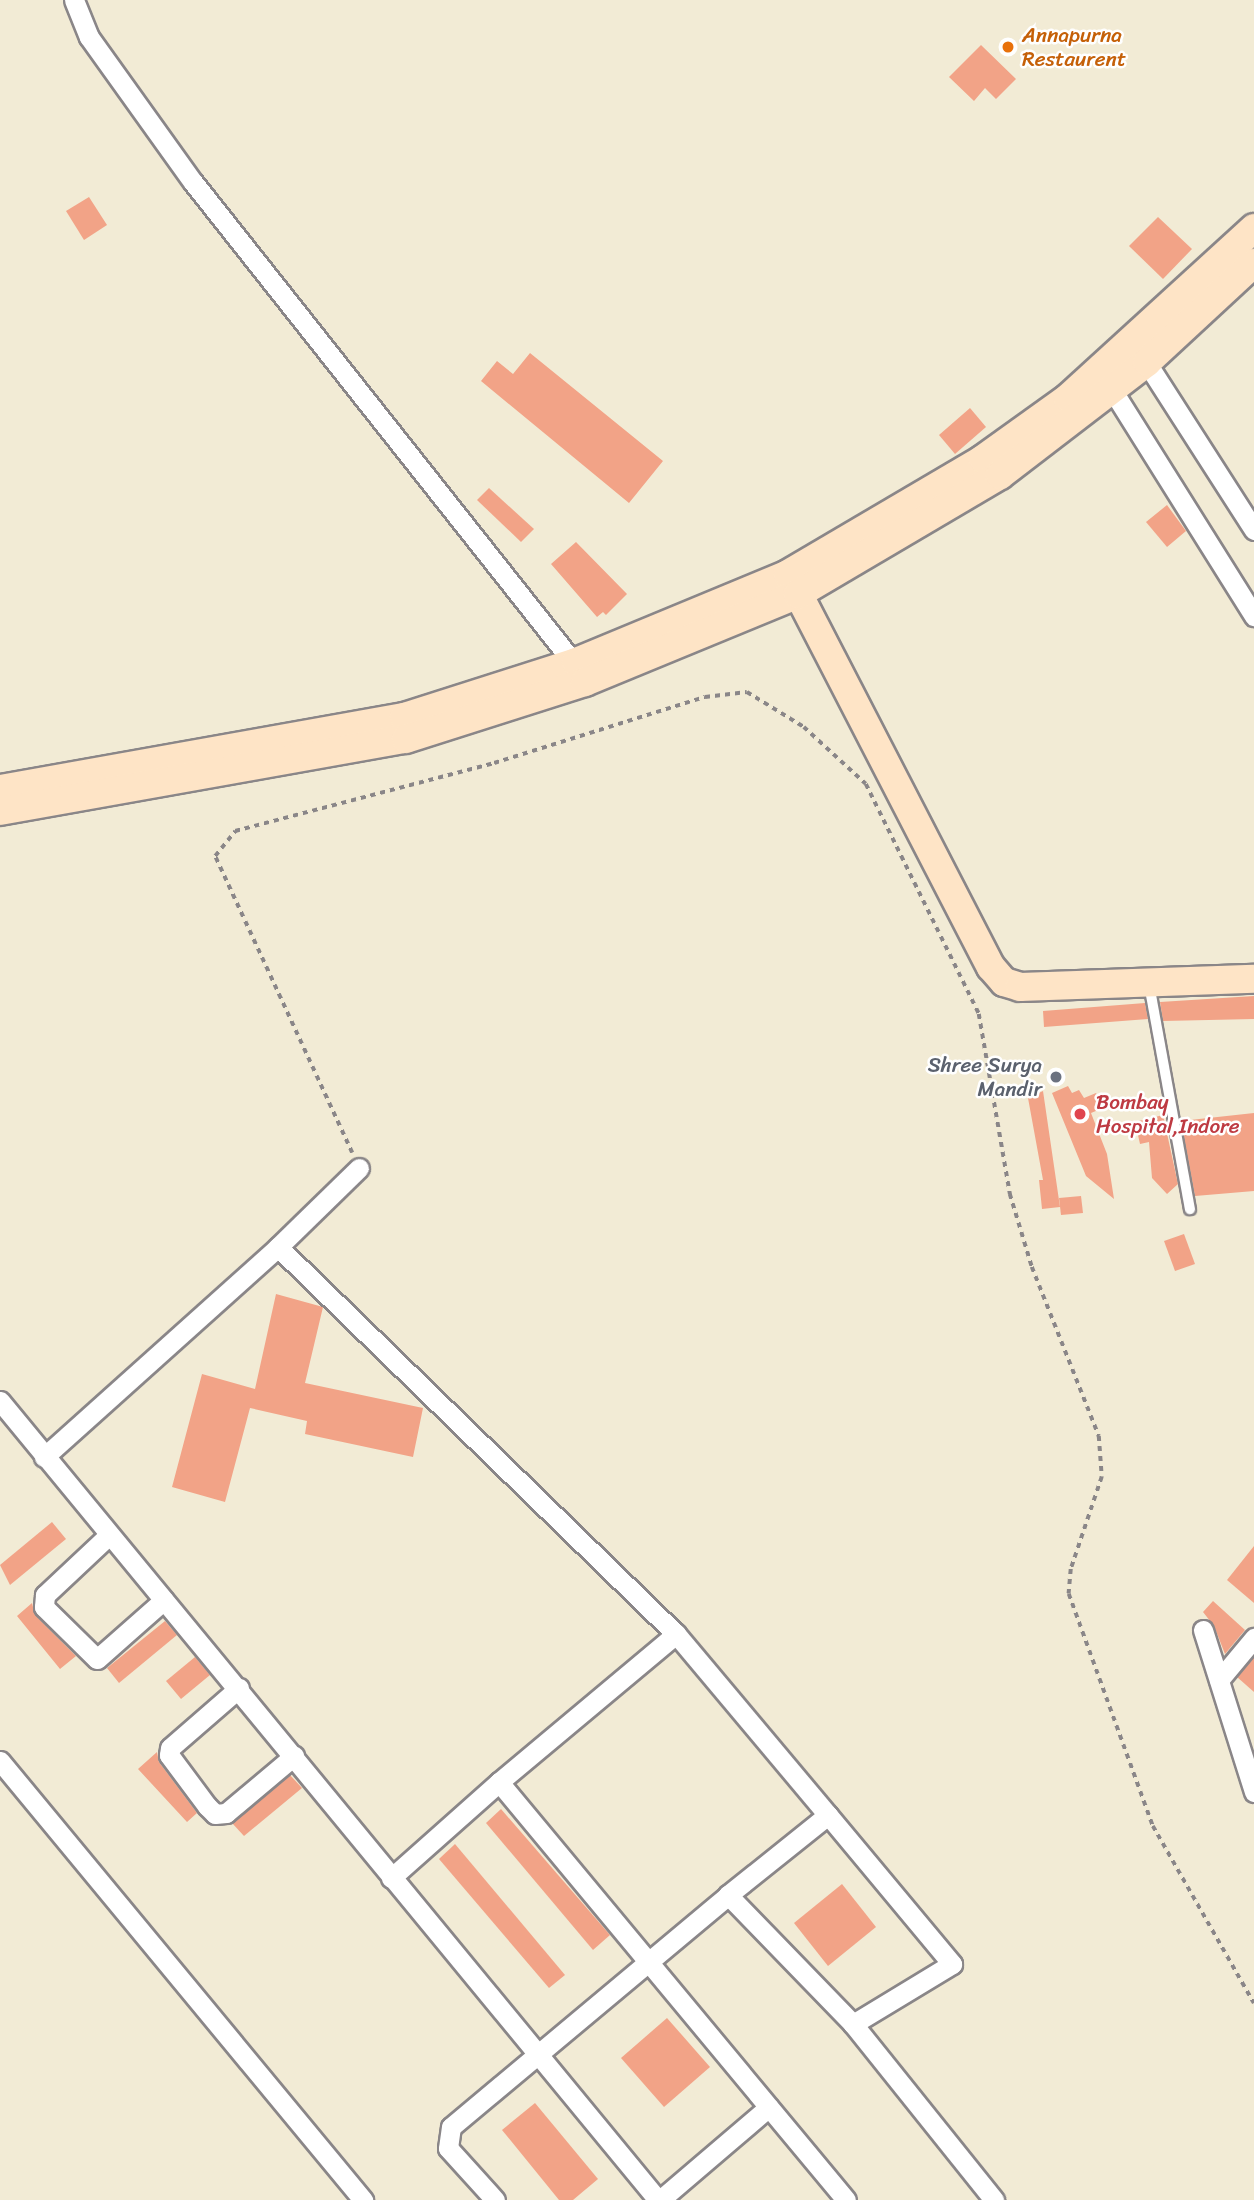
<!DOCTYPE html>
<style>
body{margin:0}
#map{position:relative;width:1254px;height:2200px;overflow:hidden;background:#f2ebd5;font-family:Sriracha,sans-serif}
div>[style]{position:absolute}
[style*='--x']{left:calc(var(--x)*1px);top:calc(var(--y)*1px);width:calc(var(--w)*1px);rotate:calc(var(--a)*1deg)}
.building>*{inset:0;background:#f2a387}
.path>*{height:3.5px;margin-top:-1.75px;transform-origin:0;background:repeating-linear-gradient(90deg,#8a8688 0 5px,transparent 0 10px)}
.roads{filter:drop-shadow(2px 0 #8a8688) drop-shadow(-2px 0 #8a8688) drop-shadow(0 2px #8a8688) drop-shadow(0 -2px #8a8688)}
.lane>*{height:10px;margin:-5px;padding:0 5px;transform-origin:5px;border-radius:5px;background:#fff}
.street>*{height:19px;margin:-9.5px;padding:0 9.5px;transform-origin:9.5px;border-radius:9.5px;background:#fff}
.secondary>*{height:28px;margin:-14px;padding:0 14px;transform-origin:14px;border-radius:14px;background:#fee4c6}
.dots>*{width:19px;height:19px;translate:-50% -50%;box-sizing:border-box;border:4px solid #fff;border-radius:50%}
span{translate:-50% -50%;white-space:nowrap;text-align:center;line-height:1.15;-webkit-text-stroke:5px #fff;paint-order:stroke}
.food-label{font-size:21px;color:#c56008}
.left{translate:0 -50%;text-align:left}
.worship-label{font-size:21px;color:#5b616d}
.right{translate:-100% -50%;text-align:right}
.health-label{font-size:21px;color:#be3a42}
</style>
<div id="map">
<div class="building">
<div style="clip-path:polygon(981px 45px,1016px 79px,996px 99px,985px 88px,974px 101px,949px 77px)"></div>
<div style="clip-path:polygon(89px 197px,107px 225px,84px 240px,66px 211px)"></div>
<div style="clip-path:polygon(1158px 217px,1192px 249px,1163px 279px,1129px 246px)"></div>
<div style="clip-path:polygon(530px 353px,663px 461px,629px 503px,481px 381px,497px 361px,513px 374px)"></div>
<div style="clip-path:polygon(970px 408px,986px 427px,955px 454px,939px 435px)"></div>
<div style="clip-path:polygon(489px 488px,534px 529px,521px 542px,477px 500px)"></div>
<div style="clip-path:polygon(1167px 505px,1186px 531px,1167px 547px,1146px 522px)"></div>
<div style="clip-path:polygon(576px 542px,627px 594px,606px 615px,603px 612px,597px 617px,551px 564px)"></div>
<div style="clip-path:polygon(1254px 996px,1254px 1019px,1163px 1021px,1160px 1002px)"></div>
<div style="clip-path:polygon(1145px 1003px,1148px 1019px,1044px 1027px,1043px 1011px)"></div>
<div style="clip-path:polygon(1068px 1086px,1072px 1093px,1079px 1090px,1084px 1098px,1096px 1093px,1103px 1108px,1091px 1113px,1107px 1154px,1114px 1199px,1086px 1176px,1052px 1093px)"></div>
<div style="clip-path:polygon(1043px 1091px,1060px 1207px,1042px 1209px,1039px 1180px,1043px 1180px,1028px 1098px)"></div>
<div style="clip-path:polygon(1254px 1113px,1254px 1191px,1195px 1196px,1181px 1121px)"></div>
<div style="clip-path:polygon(1163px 1115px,1178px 1184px,1167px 1194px,1152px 1178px,1149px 1142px,1140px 1144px,1135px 1122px)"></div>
<div style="clip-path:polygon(1081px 1196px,1083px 1213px,1061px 1215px,1059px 1198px)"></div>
<div style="clip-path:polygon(1184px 1234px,1195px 1264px,1175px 1271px,1164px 1241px)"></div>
<div style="clip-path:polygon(276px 1294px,323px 1307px,305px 1383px,423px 1408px,413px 1457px,305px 1434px,307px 1421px,250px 1408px,225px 1502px,172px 1487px,202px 1374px,255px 1389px)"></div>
<div style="clip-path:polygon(52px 1522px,66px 1539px,10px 1585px,0 1565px)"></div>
<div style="clip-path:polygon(1254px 1546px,1254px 1603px,1227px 1580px)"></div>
<div style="clip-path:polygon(1213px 1601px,1245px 1630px,1225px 1654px,1214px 1626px,1203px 1612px)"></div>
<div style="clip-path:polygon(32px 1603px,35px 1615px,76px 1656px,60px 1669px,17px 1616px)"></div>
<div style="clip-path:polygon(165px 1621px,177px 1635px,119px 1683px,107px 1668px)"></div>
<div style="clip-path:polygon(195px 1657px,210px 1675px,181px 1699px,166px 1681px)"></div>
<div style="clip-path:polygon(1254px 1657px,1254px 1692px,1237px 1677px)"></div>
<div style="clip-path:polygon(157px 1752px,159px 1762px,197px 1813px,187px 1822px,138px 1769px)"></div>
<div style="clip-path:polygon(290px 1775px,302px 1788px,244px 1836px,232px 1823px)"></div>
<div style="clip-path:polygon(501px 1809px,610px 1935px,593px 1950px,486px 1823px)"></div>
<div style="clip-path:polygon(455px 1844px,565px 1975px,549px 1988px,439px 1859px)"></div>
<div style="clip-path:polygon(842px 1884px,876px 1927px,828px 1966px,794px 1923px)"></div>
<div style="clip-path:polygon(667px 2018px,710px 2067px,664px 2107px,621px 2058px)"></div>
<div style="clip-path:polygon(535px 2103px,598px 2179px,573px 2200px,559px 2200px,502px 2130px)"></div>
</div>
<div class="path">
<div style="--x:352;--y:1153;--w:327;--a:-114.8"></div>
<div style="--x:215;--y:856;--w:32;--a:-51"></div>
<div style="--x:235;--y:831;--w:268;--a:-14.7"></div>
<div style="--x:494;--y:763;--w:221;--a:-17.4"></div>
<div style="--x:705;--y:697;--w:42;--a:-6.8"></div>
<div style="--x:747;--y:692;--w:67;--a:31.6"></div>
<div style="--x:804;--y:727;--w:84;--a:42.6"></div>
<div style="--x:866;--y:784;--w:256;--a:63.8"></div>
<div style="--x:979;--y:1014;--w:183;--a:80.2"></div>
<div style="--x:1010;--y:1194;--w:76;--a:73.2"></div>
<div style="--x:1032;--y:1267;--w:182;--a:68.4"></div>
<div style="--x:1099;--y:1436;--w:41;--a:85.8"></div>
<div style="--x:1102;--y:1477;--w:97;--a:108.6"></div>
<div style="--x:1071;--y:1569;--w:25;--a:95"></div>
<div style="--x:1069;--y:1594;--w:247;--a:70.1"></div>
<div style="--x:1153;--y:1826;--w:204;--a:60.3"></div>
</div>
<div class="roads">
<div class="lane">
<div style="--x:1149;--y:984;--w:229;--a:79.7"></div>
</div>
<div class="street">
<div style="--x:74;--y:0;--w:40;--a:68"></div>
<div style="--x:89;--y:37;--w:178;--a:54.4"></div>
<div style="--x:193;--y:182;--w:624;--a:51.64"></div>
<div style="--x:1141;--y:354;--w:209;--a:57.3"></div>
<div style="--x:1106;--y:380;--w:279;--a:57.9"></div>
<div style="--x:278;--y:1247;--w:555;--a:44.2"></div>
<div style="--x:676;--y:1634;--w:236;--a:50"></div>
<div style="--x:0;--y:1401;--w:1035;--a:50.53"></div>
<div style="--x:44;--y:1457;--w:314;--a:-41.9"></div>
<div style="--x:278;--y:1247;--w:113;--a:-44.3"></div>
<div style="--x:109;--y:1535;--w:88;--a:136.8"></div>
<div style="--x:45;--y:1595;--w:12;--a:95"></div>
<div style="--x:44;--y:1607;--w:74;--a:44.5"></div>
<div style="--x:97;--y:1659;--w:89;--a:-41.4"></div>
<div style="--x:1203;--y:1630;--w:170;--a:72.5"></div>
<div style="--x:1219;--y:1680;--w:55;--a:-50.2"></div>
<div style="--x:239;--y:1688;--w:91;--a:139"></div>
<div style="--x:170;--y:1748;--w:7;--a:98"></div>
<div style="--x:169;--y:1755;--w:64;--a:53.3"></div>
<div style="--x:207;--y:1806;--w:11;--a:45"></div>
<div style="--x:215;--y:1814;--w:11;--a:-5"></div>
<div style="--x:226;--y:1813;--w:89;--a:-40"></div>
<div style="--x:0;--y:1761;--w:570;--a:50.41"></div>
<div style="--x:499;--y:1782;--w:231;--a:-39.9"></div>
<div style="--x:391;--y:1878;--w:144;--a:-41.6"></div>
<div style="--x:499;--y:1782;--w:543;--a:50.3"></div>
<div style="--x:853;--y:2024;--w:226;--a:51.3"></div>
<div style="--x:495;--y:2200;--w:70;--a:-132.1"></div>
<div style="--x:448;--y:2148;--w:21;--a:-82"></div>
<div style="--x:451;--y:2127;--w:361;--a:-39.9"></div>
<div style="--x:728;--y:1895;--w:128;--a:-38.7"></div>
<div style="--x:828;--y:1815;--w:194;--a:50.2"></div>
<div style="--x:952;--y:1964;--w:116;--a:148.8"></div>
<div style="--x:853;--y:2024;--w:180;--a:-134.1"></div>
<div style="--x:660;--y:2200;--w:143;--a:-40.5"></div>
</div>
<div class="secondary">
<div style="--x:789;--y:576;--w:440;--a:62.7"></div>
<div style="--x:991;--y:967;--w:20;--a:49"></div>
<div style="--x:1004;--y:982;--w:17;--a:17"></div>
<div style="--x:1020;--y:987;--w:234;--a:-2"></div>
<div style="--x:0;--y:789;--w:410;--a:-10.1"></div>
<div style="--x:404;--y:717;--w:181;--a:-17.7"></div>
<div style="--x:576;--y:662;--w:230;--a:-22.5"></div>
<div style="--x:788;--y:574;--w:226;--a:-30.5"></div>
<div style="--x:983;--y:459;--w:105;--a:-35.7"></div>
<div style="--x:1068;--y:398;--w:252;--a:-42.4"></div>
<div style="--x:0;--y:811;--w:412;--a:-10.1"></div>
<div style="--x:406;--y:739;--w:188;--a:-17.7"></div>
<div style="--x:585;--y:682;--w:230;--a:-22.4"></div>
<div style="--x:798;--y:594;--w:234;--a:-30.5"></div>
<div style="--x:1000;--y:475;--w:185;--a:-37.5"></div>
<div style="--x:1147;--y:362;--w:146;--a:-42.8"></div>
</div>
</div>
<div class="dots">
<div style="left:1008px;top:47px;background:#e8710a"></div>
<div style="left:1056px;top:1077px;background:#6b7280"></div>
<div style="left:1080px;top:1114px;background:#e0444e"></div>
</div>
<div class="food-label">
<span class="left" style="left:1022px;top:47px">Annapurna<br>Restaurent</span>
</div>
<div class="worship-label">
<span class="right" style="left:1042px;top:1077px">Shree Surya<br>Mandir</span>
</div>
<div class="health-label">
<span class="left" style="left:1096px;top:1114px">Bombay<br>Hospital,Indore</span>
</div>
</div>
